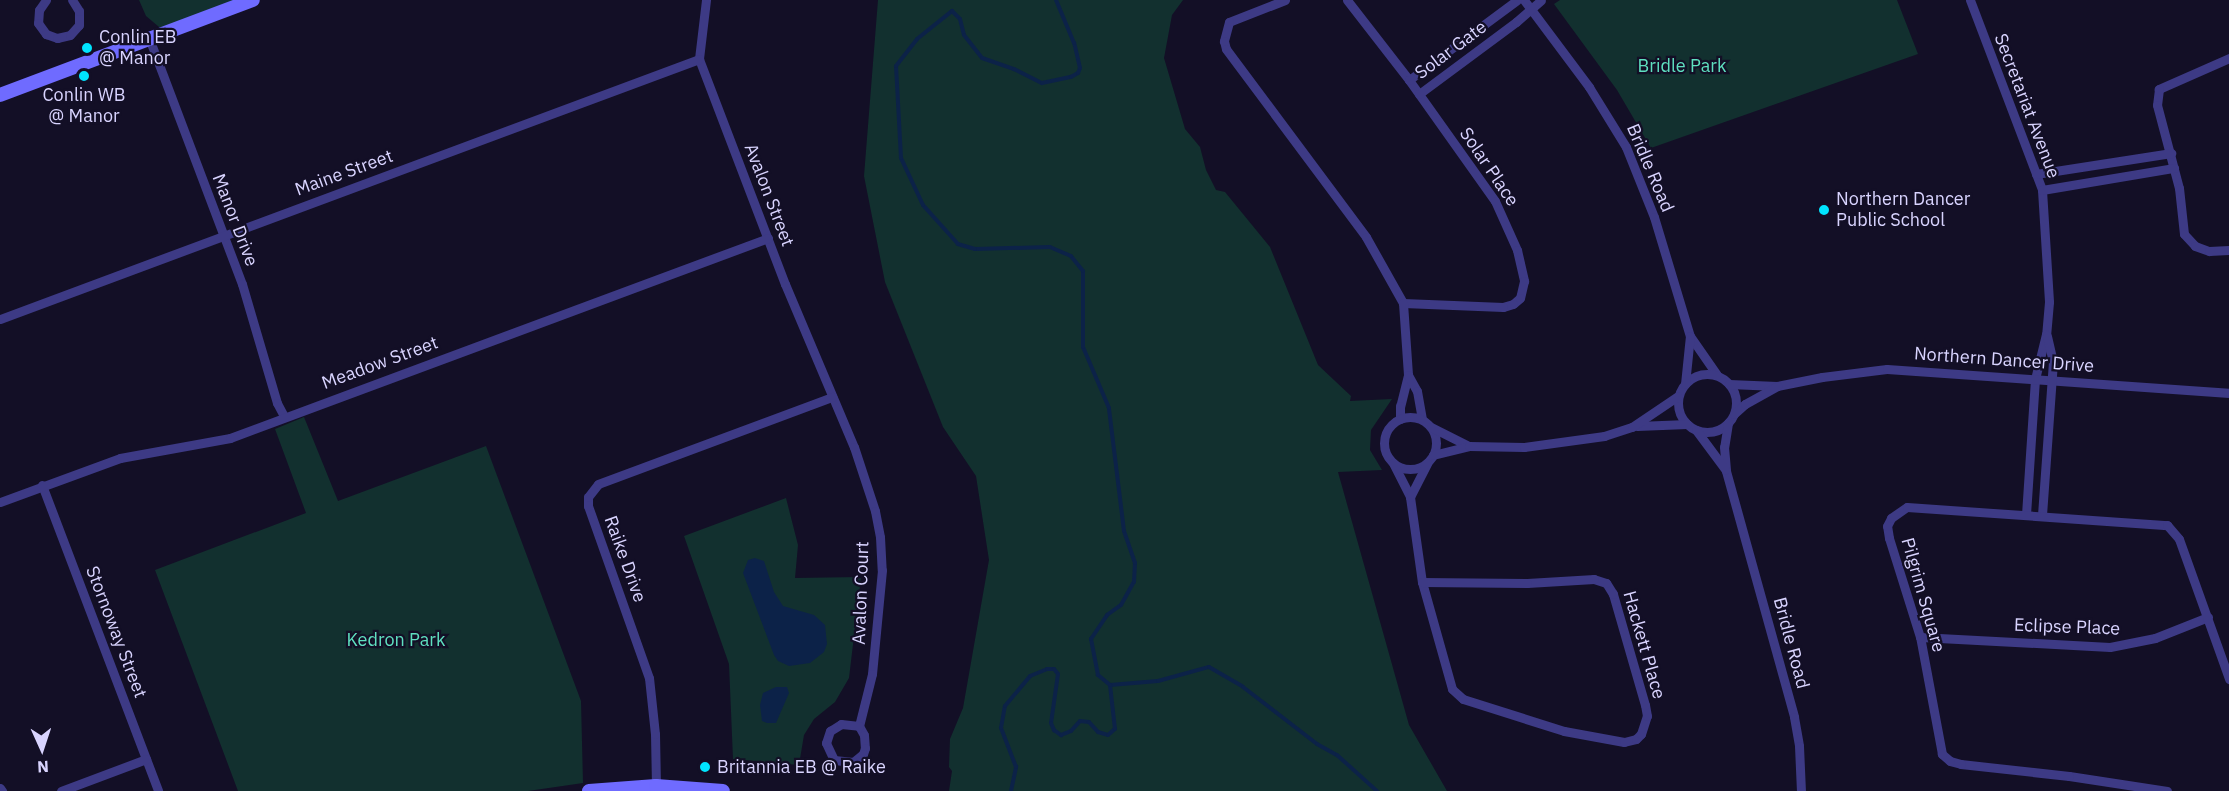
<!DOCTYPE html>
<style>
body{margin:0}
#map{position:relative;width:2229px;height:791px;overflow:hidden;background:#130f26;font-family:"IBM Plex Sans",sans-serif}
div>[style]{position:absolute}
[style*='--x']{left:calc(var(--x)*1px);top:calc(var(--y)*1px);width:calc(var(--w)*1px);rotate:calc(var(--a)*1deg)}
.green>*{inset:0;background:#12302f}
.water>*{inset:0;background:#0c2248}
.stream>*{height:4px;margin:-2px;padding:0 2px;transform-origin:2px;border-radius:2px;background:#0c2248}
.street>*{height:9px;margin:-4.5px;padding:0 4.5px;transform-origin:4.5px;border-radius:4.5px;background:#3d3a85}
.street>.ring{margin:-4.5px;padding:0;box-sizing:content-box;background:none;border:9px solid #3d3a85;border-radius:50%}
.secondary>*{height:14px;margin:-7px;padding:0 7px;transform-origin:7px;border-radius:7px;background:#6f6bff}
.dots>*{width:16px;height:16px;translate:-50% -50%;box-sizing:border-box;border:3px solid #130f26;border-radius:50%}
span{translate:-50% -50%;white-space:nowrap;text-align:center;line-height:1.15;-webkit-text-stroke:4.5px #130f26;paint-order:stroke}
.poi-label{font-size:18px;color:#d9d4ff}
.left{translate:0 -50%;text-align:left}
.street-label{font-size:18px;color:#d9d4ff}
.park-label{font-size:18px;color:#5fe0c0}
.north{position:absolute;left:12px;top:719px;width:60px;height:60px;-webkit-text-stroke:4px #130f26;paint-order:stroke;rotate:177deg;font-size:16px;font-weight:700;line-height:24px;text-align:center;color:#d9d4ff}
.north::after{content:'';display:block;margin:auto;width:21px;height:27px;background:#d9d4ff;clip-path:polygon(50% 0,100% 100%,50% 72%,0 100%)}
</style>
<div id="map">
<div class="green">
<div style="clip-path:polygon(139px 0,250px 0,165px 32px,146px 16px)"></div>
<div style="clip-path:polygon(878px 0,1183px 0,1172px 15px,1164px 58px,1185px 129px,1200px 147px,1206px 170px,1216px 190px,1225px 192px,1270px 247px,1318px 365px,1351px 396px,1350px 401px,1392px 399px,1371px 430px,1370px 450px,1382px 470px,1338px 472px,1409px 725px,1447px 791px,949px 791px,952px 771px,949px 767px,950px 739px,963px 708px,989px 560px,976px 476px,943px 427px,885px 282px,864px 176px)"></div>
<div style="clip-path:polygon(1560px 0,1897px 0,1918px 54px,1651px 148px,1617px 90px,1554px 4px)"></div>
<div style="clip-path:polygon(304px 417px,338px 501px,486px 446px,581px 701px,583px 783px,528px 791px,238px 791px,155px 570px,306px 513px,275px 429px)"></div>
<div style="clip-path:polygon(786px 498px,798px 545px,795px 578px,861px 577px,849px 678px,835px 702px,814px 719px,804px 735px,799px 765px,733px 759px,729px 664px,684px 536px)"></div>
</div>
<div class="water">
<div style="clip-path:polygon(755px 558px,764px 561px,774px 592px,783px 606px,814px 615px,825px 625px,827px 644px,824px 652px,810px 663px,789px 666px,778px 661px,774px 655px,743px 573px,748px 560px)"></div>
<div style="clip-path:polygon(776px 687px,787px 687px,789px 693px,776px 723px,767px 723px,762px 721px,760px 705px,763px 693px)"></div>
</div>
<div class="stream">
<div style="--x:1110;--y:685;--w:48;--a:-4.8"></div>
<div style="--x:1158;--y:681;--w:53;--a:-15.4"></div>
<div style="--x:1209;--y:667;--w:39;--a:30"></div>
<div style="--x:1243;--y:687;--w:93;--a:37.6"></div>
<div style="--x:1317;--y:744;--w:23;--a:29"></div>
<div style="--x:1337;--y:755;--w:54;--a:42"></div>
<div style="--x:1011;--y:791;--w:25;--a:-78"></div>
<div style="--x:1016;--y:767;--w:42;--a:-111"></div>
<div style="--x:1001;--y:728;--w:22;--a:-80"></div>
<div style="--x:1005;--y:706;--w:39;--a:-50"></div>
<div style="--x:1030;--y:676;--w:18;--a:-22"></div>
<div style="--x:1047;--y:669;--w:7;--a:0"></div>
<div style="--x:1054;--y:669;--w:6;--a:51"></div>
<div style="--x:1058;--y:674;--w:49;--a:98.1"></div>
<div style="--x:1051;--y:723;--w:8;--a:67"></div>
<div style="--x:1054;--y:730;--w:9;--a:36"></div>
<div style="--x:1061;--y:735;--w:11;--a:-22"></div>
<div style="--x:1071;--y:731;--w:13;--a:-48"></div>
<div style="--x:1080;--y:721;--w:9;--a:6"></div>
<div style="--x:1089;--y:722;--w:13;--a:48"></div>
<div style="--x:1098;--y:732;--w:10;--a:17"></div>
<div style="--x:1108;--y:735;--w:9;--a:-41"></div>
<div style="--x:1115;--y:729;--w:44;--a:-96.5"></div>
<div style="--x:1110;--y:685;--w:16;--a:-140"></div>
<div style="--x:1098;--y:675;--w:37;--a:-101"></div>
<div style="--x:1091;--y:639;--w:29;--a:-56"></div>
<div style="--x:1107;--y:615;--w:17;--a:-36"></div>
<div style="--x:1121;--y:605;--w:26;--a:-61"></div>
<div style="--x:1134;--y:582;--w:19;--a:-87"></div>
<div style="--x:1135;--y:563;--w:34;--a:-109"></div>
<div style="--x:1124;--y:531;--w:124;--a:-97"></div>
<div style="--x:1109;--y:408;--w:66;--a:-113.1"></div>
<div style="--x:1083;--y:347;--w:76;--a:-90"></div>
<div style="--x:1083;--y:271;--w:19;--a:-129"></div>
<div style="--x:1071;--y:256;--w:23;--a:-157"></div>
<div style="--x:1050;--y:247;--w:75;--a:178.5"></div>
<div style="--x:975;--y:249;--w:18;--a:-164"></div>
<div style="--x:958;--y:244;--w:52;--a:-131.9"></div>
<div style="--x:923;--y:205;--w:52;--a:-115.1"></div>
<div style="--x:901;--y:158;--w:92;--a:-93.1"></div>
<div style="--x:896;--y:66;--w:34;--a:-52"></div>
<div style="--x:917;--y:39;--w:45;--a:-38.7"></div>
<div style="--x:952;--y:11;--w:11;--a:45"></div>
<div style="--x:960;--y:19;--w:16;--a:76"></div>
<div style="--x:964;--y:35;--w:29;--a:52"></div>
<div style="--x:982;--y:58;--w:34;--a:19"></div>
<div style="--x:1014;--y:69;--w:31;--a:27"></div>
<div style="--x:1042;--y:83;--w:30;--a:-12"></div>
<div style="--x:1071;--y:77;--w:8;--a:-30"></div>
<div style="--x:1078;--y:73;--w:5;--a:-68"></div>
<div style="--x:1080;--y:68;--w:26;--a:-103"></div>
<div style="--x:1074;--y:43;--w:47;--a:-112.7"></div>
</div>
<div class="street">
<div style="--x:46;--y:0;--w:12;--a:125"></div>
<div style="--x:39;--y:10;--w:13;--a:94"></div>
<div style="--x:38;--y:23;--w:14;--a:54"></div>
<div style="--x:46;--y:34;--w:12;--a:20"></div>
<div style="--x:57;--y:38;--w:13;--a:-13"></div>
<div style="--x:70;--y:35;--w:13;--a:-48"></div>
<div style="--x:79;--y:25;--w:14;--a:-90"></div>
<div style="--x:79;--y:11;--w:13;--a:-122"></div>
<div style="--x:706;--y:0;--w:59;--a:96.8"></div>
<div style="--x:699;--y:59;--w:241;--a:69.1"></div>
<div style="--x:785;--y:284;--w:177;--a:67.1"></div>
<div style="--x:854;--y:447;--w:67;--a:71.8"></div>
<div style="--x:875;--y:511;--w:26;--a:79"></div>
<div style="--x:880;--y:537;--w:33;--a:87"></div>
<div style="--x:882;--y:570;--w:104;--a:95.5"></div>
<div style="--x:872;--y:674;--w:54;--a:104"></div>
<div style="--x:859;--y:726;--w:10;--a:61"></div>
<div style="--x:864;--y:735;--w:13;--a:86"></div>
<div style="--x:865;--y:748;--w:6;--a:108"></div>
<div style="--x:863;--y:754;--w:13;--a:141"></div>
<div style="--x:853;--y:762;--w:19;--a:-174"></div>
<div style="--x:834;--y:760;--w:19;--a:-115"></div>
<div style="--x:826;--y:743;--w:13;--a:-72"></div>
<div style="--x:830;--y:731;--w:13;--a:-32"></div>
<div style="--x:841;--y:724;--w:18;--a:6"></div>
<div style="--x:1285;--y:0;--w:60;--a:158.6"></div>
<div style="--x:1229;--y:22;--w:20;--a:105"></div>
<div style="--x:1224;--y:41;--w:8;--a:76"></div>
<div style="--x:1226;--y:49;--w:234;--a:53.3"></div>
<div style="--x:1366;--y:237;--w:76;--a:60.7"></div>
<div style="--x:1347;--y:0;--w:101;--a:52.2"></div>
<div style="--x:1409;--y:80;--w:148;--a:54.6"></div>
<div style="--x:1495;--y:201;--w:54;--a:65.8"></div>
<div style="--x:1517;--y:250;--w:32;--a:77"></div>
<div style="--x:1524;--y:281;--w:17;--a:103"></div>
<div style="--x:1520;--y:298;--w:9;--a:139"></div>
<div style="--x:1513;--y:304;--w:10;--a:163"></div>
<div style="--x:1503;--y:307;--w:100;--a:-177.7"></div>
<div style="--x:1403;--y:303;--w:72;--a:86"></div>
<div style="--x:1408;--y:375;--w:32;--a:104"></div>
<div style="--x:1400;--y:406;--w:13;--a:90"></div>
<div style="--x:1524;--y:0;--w:109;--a:53.2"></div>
<div style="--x:1589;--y:87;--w:70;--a:58.3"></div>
<div style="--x:1626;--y:147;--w:75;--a:68.2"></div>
<div style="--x:1654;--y:217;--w:124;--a:73.2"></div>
<div style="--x:1690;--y:336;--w:47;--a:55.3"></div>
<div style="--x:1970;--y:0;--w:203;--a:69.2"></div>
<div style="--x:2042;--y:190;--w:112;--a:86.4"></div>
<div style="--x:2049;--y:302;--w:32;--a:95"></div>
<div style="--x:2046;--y:334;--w:46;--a:103.7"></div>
<div style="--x:2035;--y:379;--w:135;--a:93.8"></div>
<div style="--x:149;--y:38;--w:263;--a:69.3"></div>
<div style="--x:242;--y:284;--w:124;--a:73.6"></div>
<div style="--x:277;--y:403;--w:15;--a:62"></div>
<div style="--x:2229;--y:58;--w:77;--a:156.1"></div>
<div style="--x:2159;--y:89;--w:16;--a:97"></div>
<div style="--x:2157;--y:105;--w:86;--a:75.2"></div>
<div style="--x:2179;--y:188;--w:46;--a:83.8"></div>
<div style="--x:2184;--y:234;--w:16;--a:47"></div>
<div style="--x:2195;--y:246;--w:15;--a:20"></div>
<div style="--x:2209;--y:251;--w:20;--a:-3"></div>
<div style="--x:1409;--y:80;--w:134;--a:-36.5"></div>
<div style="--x:1419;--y:94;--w:121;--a:-36.6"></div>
<div style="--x:1516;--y:22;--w:33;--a:-41"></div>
<div style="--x:2036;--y:174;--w:137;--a:-8.8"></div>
<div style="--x:2042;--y:190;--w:134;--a:-9.5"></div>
<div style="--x:0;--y:319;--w:746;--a:-20.4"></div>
<div class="ring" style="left:1678px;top:374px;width:49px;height:49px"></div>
<div style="--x:1408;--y:375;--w:18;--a:61"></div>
<div style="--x:1417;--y:391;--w:28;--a:80"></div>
<div style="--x:1685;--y:384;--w:48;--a:-84.1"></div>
<div style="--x:1729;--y:384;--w:48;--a:2.4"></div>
<div style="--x:1777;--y:386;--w:46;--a:-11.3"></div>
<div style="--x:1822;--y:377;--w:65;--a:-7"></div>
<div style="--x:1887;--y:369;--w:343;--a:4"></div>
<div style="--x:1734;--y:414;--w:15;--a:-42"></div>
<div style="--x:1745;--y:404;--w:37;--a:-29"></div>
<div class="ring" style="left:1384px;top:417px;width:43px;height:43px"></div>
<div style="--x:1728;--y:423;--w:24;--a:99"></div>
<div style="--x:1724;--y:447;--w:24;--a:85"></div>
<div style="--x:1726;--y:471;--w:255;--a:74.5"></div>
<div style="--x:1794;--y:717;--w:29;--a:80"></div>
<div style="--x:1799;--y:746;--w:45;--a:87.5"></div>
<div style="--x:1637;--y:426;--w:50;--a:-2.3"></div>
<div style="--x:1431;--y:427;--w:40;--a:26.6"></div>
<div style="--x:1696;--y:430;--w:49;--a:53.4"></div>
<div style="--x:1433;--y:455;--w:37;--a:-14"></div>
<div style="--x:1469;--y:446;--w:55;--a:1"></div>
<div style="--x:1524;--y:447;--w:81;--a:-7.8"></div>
<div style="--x:1604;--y:436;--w:29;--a:-18"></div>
<div style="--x:1632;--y:427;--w:55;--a:-34"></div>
<div style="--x:1393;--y:463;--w:38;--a:63"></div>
<div style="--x:1410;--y:497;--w:86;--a:82"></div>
<div style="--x:1422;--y:582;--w:111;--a:74.3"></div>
<div style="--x:1452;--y:689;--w:15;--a:42"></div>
<div style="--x:1463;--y:699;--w:106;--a:17.6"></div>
<div style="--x:1564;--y:731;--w:61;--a:10.4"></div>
<div style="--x:1624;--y:742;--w:12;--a:-14"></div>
<div style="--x:1636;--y:739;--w:7;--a:-45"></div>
<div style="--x:1641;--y:734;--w:19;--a:-72"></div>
<div style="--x:1647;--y:716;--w:11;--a:-100"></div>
<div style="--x:1645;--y:705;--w:116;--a:-106.1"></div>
<div style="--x:1613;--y:594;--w:13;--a:-122"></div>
<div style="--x:1606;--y:583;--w:13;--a:-162"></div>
<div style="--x:1594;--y:579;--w:67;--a:176.6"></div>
<div style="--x:1527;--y:583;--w:105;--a:-179.5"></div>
<div style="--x:42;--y:485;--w:327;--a:69.2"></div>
<div style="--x:1410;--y:497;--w:38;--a:-63"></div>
<div style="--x:0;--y:502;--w:128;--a:-20.1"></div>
<div style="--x:120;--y:458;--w:112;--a:-10.3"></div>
<div style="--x:230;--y:438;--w:574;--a:-20.39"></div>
<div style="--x:2042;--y:515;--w:153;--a:-85.9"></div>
<div style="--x:2053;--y:362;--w:27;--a:-103"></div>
<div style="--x:1920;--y:637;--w:190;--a:3"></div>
<div style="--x:2110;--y:647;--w:46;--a:-11.3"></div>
<div style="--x:2155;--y:638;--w:57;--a:-21.6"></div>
<div style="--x:656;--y:786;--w:52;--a:-91.1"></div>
<div style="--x:655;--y:734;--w:56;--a:-96.1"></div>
<div style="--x:649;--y:678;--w:182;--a:-109.5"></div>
<div style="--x:588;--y:506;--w:9;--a:-90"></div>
<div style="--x:588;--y:497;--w:16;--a:-52"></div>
<div style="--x:598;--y:484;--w:250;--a:-20.4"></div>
<div style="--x:0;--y:788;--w:4;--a:56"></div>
<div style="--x:61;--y:791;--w:91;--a:-20.6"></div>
<div style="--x:2167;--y:791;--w:99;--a:-171.3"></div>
<div style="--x:2069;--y:776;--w:109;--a:-173.7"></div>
<div style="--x:1961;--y:764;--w:11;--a:-165"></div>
<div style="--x:1950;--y:761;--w:11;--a:-139"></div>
<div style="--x:1942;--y:754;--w:119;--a:-100.6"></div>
<div style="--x:1920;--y:637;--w:104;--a:-107.4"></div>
<div style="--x:1889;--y:538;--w:12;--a:-99"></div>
<div style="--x:1887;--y:526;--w:9;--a:-63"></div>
<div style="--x:1891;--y:518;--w:19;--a:-35"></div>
<div style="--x:1907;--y:507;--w:261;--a:4"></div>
<div style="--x:2167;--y:525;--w:18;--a:49"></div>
<div style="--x:2179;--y:539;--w:149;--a:70.3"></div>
</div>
<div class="secondary">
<div style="--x:0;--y:95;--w:270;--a:-20.6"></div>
<div style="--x:589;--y:791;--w:67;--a:-4.3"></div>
<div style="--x:656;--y:786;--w:67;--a:4.3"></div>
</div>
<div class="dots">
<div style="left:87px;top:48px;background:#00e5ff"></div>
<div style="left:84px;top:76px;background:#00e5ff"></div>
<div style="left:1824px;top:210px;background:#00e5ff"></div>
<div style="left:705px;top:767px;background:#00e5ff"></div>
</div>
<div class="poi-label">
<span class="left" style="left:99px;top:48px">Conlin EB<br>@ Manor</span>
<span style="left:84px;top:106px">Conlin WB<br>@ Manor</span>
<span class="left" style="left:1836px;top:210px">Northern Dancer<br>Public School</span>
<span class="left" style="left:717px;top:767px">Britannia EB @ Raike</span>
</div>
<div class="street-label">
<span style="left:1451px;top:50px;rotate:-37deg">Solar Gate</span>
<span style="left:2027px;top:106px;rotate:69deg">Secretariat Avenue</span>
<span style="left:1489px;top:167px;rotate:56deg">Solar Place</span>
<span style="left:1650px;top:168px;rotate:67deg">Bridle Road</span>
<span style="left:344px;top:173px;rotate:-20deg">Maine Street</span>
<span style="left:769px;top:195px;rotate:69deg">Avalon Street</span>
<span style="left:235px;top:220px;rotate:69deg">Manor Drive</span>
<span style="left:2004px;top:360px;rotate:4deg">Northern Dancer Drive</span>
<span style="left:380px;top:363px;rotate:-20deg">Meadow Street</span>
<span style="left:625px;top:559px;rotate:70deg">Raike Drive</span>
<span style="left:861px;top:593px;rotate:-88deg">Avalon Court</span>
<span style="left:1923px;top:595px;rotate:74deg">Pilgrim Square</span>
<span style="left:2067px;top:627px;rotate:2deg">Eclipse Place</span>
<span style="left:116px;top:632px;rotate:69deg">Stornoway Street</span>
<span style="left:1791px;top:643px;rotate:75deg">Bridle Road</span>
<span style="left:1644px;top:645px;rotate:74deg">Hackett Place</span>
</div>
<div class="park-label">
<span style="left:1682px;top:66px">Bridle Park</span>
<span style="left:396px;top:640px">Kedron Park</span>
</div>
<div class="north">N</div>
</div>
